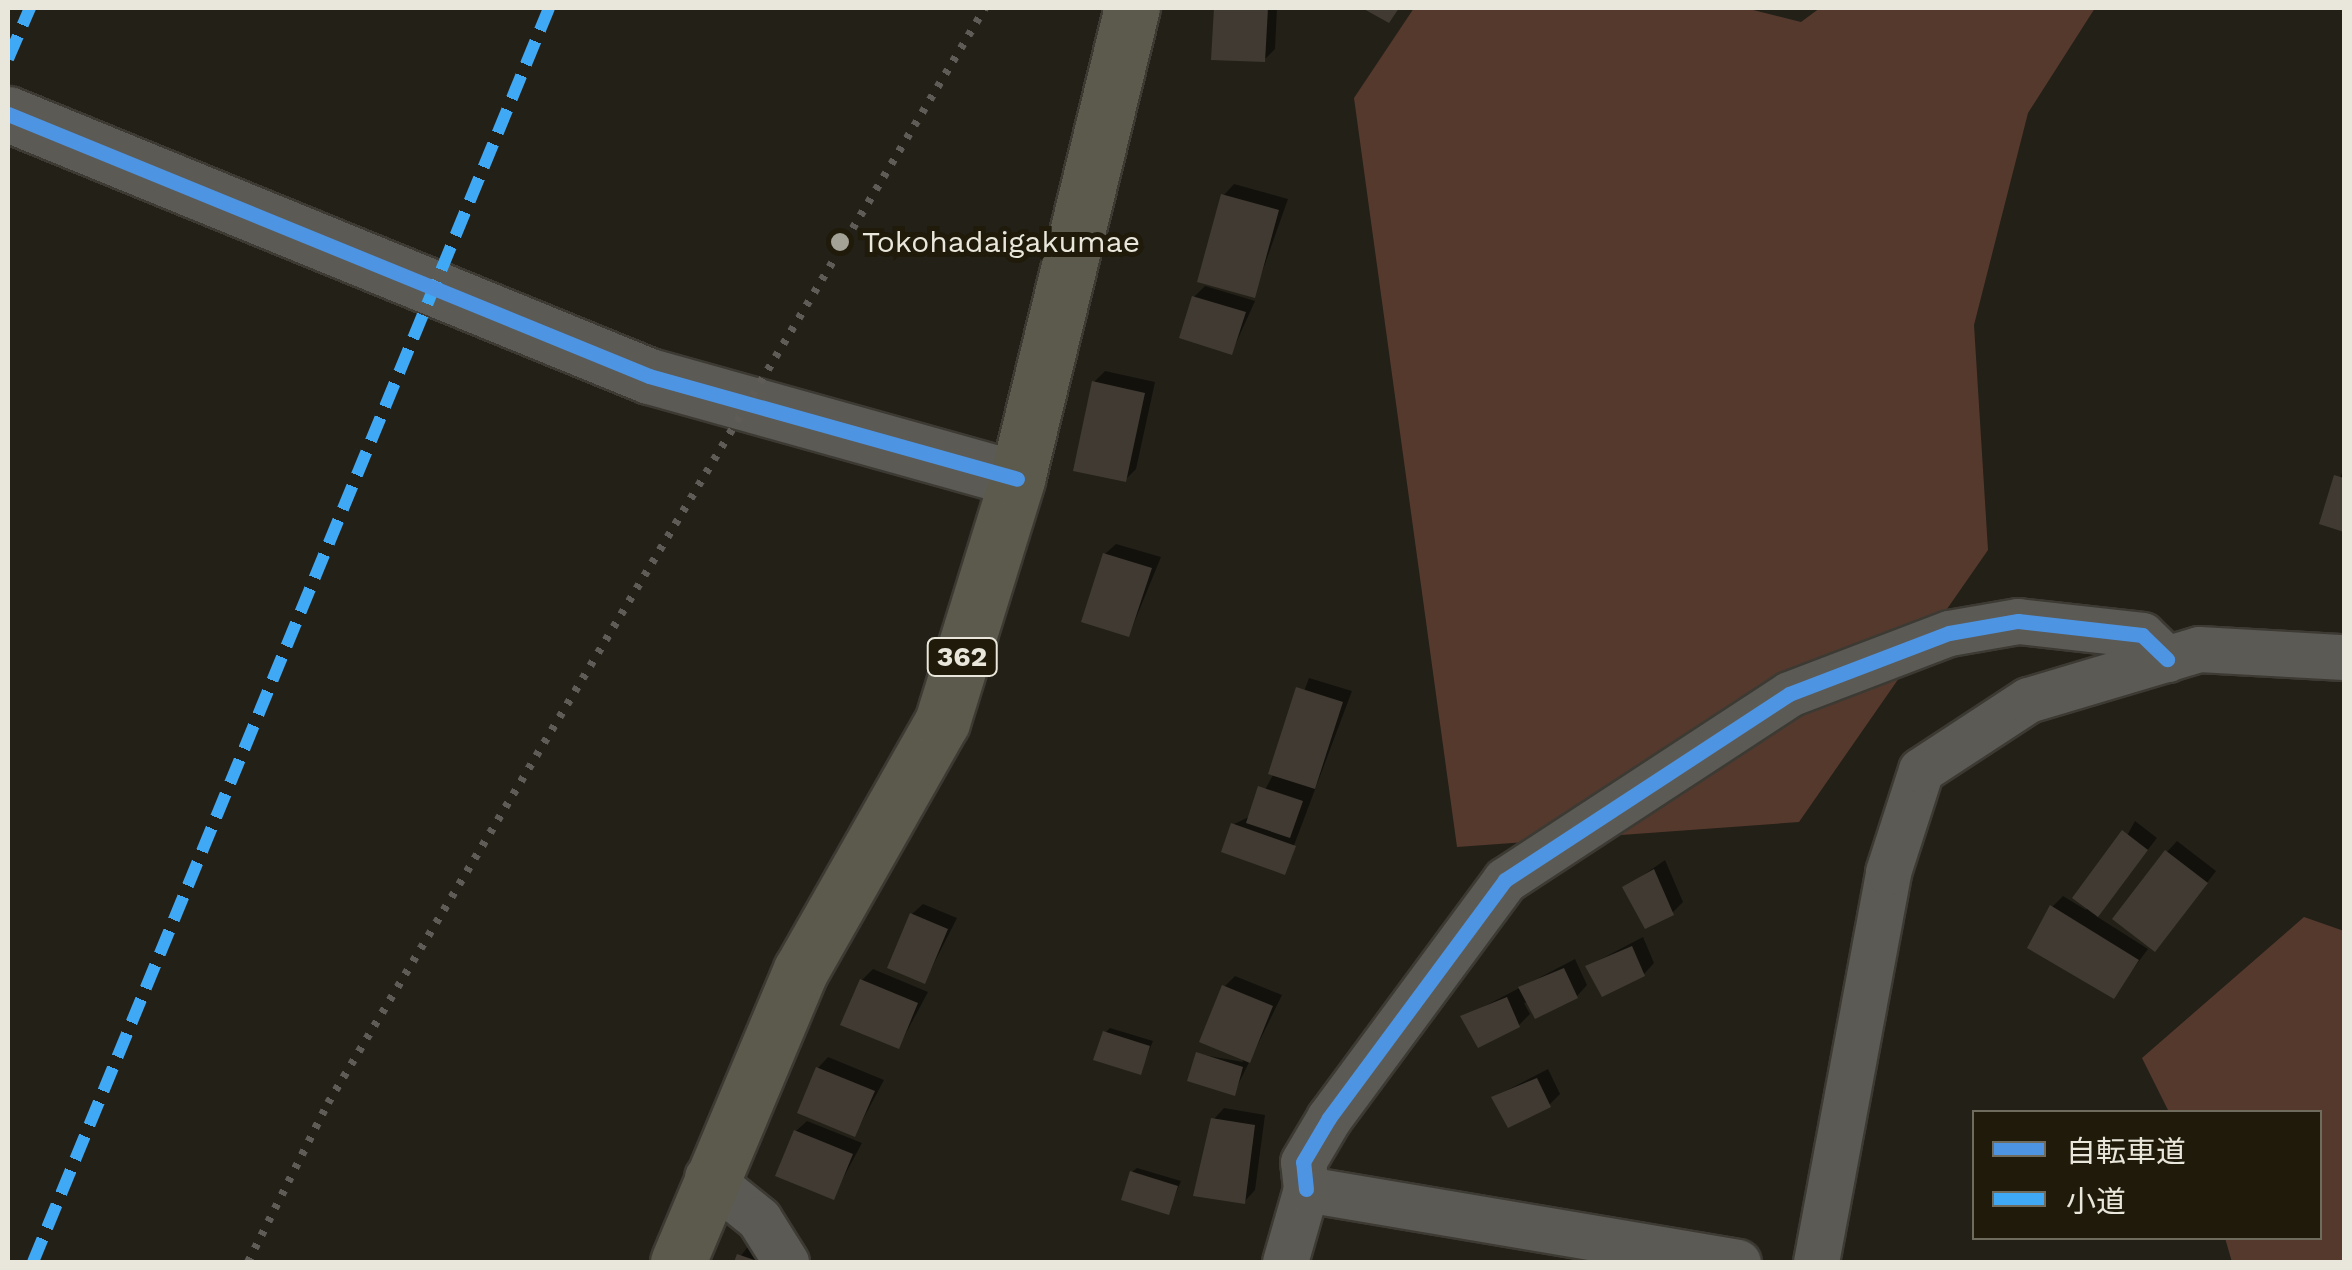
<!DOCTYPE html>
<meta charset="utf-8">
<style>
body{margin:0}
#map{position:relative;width:2352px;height:1270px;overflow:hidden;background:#232018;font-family:"Work Sans","Noto Sans JP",sans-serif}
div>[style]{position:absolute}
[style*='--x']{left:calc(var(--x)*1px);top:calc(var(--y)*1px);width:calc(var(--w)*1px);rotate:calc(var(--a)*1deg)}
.green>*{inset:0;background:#56392d}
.shadow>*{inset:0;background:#0007}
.building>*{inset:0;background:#403a32}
.roads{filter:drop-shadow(2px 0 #3c3a33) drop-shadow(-2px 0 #3c3a33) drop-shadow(0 2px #3c3a33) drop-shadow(0 -2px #3c3a33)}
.minor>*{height:45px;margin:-22.5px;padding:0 22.5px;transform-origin:22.5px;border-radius:22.5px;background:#5c5a54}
.tertiary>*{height:55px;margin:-27.5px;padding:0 27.5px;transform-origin:27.5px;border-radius:27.5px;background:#5c5a54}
.trunk>*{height:55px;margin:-27.5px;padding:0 27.5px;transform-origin:27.5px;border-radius:27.5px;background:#5b5a4d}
.rail>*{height:8px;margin-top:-4px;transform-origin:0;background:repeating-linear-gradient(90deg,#5f5c57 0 5px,transparent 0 15px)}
.quiet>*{height:12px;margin-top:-6px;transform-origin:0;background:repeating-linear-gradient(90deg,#3fa9f5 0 25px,transparent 0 37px)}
.cycleway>*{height:15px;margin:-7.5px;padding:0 7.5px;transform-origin:7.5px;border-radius:7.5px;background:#4d94e3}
.dots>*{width:28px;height:28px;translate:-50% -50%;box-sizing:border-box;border:5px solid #1f1a09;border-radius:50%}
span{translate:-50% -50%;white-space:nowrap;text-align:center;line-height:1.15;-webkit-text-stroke:10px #1f1a09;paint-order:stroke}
.shield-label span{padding:2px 8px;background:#1f1a09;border:2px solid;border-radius:8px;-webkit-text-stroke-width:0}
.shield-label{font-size:28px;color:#e9e6db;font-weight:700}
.poi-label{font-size:30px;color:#e9e6db}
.left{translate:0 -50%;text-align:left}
.frame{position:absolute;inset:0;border:10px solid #e9e6db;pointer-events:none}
.legend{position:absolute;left:1972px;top:1110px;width:350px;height:130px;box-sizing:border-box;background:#1f1a09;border:2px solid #706c5d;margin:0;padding:12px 18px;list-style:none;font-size:30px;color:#e9e6db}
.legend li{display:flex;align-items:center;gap:20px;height:50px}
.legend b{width:50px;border:2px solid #706c5d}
</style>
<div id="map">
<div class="green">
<div style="clip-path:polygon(1414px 8px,1745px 8px,1801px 22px,1820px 8px,2095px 8px,2028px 113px,1974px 325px,1988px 550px,1799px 822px,1457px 847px,1354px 98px)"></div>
<div style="clip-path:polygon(2304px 917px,2344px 931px,2344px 1262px,2232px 1262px,2225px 1238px,2320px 1238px,2320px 1112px,2169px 1112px,2142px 1058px)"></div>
</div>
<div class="shadow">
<div style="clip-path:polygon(1216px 8px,1277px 8px,1275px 49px,1264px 60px,1214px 58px)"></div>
<div style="clip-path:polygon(1234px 184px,1288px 199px,1254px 295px,1224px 195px)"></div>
<div style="clip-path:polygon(1205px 286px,1255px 301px,1232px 352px,1194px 297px)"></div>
<div style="clip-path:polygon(1105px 371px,1155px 382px,1136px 469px,1125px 480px,1094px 382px)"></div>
<div style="clip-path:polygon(2344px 468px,2344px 529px,2322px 522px)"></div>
<div style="clip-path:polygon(1116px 544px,1161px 557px,1129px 635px,1105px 554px)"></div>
<div style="clip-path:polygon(1309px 678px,1352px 691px,1284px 872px,1234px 824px,1251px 816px,1274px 773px)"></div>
<div style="clip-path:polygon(2135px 821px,2157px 838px,2096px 916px,2148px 949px,2113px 996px,2052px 907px,2063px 896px,2086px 910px)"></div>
<div style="clip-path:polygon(2177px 841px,2216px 871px,2165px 938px,2167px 852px)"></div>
<div style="clip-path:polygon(1665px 860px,1683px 902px,1672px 913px,1625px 888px)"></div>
<div style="clip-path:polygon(923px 904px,957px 918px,925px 981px,912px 914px)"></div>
<div style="clip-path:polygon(1643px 937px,1654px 963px,1644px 974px,1588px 966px)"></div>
<div style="clip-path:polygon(1575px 959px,1587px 985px,1577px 996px,1524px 1003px,1530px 1014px,1519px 1025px,1464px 1017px)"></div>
<div style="clip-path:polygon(873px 969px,928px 992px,899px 1046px,862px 980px)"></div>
<div style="clip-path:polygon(1235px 976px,1282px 995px,1234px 1093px,1198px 1054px,1243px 1062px,1224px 987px)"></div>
<div style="clip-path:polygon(1110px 1028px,1153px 1041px,1140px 1072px,1105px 1033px)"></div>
<div style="clip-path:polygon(828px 1057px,884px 1080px,855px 1134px,818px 1068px)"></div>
<div style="clip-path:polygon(1548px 1069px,1560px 1094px,1549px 1105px,1494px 1097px)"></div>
<div style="clip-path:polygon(1224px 1108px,1265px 1115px,1255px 1190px,1245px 1201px,1214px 1119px)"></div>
<div style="clip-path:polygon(807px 1121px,862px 1143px,833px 1197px,796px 1131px)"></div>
<div style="clip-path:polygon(1137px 1168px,1181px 1181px,1168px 1212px,1132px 1172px)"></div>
<div style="clip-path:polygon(750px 1244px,782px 1262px,736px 1262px)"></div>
</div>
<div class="building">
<div style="clip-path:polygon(1214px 8px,1268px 8px,1265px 62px,1211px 60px)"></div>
<div style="clip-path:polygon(1362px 8px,1399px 8px,1389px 23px)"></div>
<div style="clip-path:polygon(1221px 194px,1279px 210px,1255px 298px,1197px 282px)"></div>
<div style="clip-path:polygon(1192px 296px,1246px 312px,1232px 355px,1179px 338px)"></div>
<div style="clip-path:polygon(1092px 381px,1145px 393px,1126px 482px,1073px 471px)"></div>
<div style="clip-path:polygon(2334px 475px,2344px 478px,2344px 532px,2319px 524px)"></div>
<div style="clip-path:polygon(1103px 553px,1152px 568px,1129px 637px,1081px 622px)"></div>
<div style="clip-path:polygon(1296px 687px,1343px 702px,1315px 789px,1268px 774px)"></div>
<div style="clip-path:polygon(1258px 786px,1303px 801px,1290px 838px,1246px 823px)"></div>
<div style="clip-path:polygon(1231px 823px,1296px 846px,1285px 875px,1221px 852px)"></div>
<div style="clip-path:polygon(2122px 830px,2148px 850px,2098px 917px,2072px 898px)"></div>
<div style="clip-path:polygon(2165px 850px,2208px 883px,2155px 952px,2112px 919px)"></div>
<div style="clip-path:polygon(1654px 869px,1674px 915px,1645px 929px,1622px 887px)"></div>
<div style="clip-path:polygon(2050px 905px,2139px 960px,2114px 999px,2027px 948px)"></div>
<div style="clip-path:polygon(910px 913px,948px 929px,925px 984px,887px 968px)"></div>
<div style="clip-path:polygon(1632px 946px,1645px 976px,1602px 997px,1585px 966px)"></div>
<div style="clip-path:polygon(1564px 968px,1578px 998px,1535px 1019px,1518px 987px)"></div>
<div style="clip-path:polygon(860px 979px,918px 1003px,899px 1049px,840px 1025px)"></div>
<div style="clip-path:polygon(1222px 985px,1273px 1006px,1250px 1063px,1199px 1042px)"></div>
<div style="clip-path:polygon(1507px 997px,1520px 1027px,1478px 1048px,1460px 1016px)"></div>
<div style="clip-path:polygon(1103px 1031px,1150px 1046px,1141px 1075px,1093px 1060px)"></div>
<div style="clip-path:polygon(1196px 1052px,1243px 1067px,1235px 1096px,1187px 1081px)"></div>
<div style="clip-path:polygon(816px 1067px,875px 1091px,855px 1137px,797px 1113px)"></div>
<div style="clip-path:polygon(1537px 1078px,1551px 1107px,1508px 1128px,1491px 1097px)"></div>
<div style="clip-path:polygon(1211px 1118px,1255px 1125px,1245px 1204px,1193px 1196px)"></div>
<div style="clip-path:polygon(794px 1130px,853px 1154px,834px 1200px,775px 1176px)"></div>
<div style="clip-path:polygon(1130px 1171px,1178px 1186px,1169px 1215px,1121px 1200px)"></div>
<div style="clip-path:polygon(737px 1254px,760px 1262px,734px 1262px)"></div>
</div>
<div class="roads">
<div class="minor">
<div style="--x:707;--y:1177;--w:67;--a:38.9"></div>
<div style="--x:759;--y:1219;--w:51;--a:57.9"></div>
<div style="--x:1306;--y:1189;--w:27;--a:-96"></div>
<div style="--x:1303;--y:1162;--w:51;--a:-59.4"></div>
<div style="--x:1329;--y:1118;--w:296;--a:-53.5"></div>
<div style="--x:1505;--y:880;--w:339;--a:-33.2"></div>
<div style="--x:1789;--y:694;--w:171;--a:-20.9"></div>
<div style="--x:1949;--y:633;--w:70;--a:-9.9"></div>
<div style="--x:2018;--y:621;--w:125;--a:6.4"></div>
<div style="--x:2142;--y:635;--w:35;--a:44"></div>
<div style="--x:1285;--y:1262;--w:76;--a:-74"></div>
<div style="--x:1306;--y:1189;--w:438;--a:9.6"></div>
<div style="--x:1816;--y:1262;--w:397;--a:-79.5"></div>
<div style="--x:1888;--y:872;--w:107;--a:-72.1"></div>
<div style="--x:1921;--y:770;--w:128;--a:-33.2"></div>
<div style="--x:2028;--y:700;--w:178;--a:-16.6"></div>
<div style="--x:2199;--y:649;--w:145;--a:3.2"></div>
</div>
<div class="tertiary">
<div style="--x:8;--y:114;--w:692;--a:22.23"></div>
<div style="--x:649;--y:376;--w:382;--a:15.6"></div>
</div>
<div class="trunk">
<div style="--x:678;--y:1262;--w:317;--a:-67.2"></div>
<div style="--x:801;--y:970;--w:285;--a:-60.4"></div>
<div style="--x:942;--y:722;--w:254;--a:-72.8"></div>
<div style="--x:1017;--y:479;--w:485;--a:-76.3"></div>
</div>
</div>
<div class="rail">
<div style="--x:248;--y:1262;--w:178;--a:-63.3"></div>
<div style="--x:328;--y:1103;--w:1277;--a:-59.04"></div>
</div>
<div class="quiet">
<div style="--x:8;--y:59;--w:56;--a:-66.7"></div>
<div style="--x:33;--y:1262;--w:1356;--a:-67.63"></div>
</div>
<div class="cycleway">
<div style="--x:8;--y:114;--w:692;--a:22.23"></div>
<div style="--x:649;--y:376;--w:382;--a:15.6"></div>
<div style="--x:1306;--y:1189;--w:27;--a:-96"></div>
<div style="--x:1303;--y:1162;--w:51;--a:-59.4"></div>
<div style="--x:1329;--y:1118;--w:296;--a:-53.5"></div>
<div style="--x:1505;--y:880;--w:339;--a:-33.2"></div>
<div style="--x:1789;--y:694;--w:171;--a:-20.9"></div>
<div style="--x:1949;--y:633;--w:70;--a:-9.9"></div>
<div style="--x:2018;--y:621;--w:125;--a:6.4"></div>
<div style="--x:2142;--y:635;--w:35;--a:44"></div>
</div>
<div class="dots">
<div style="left:840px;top:242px;background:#a4a197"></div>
</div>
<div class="shield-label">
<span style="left:962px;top:657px">362</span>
</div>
<div class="poi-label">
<span class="left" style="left:862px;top:242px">Tokohadaigakumae</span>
</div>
<div class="frame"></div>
<ul class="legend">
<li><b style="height:12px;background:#4d94e3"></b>自転車道</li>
<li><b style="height:12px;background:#3fa9f5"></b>小道</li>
</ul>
</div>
